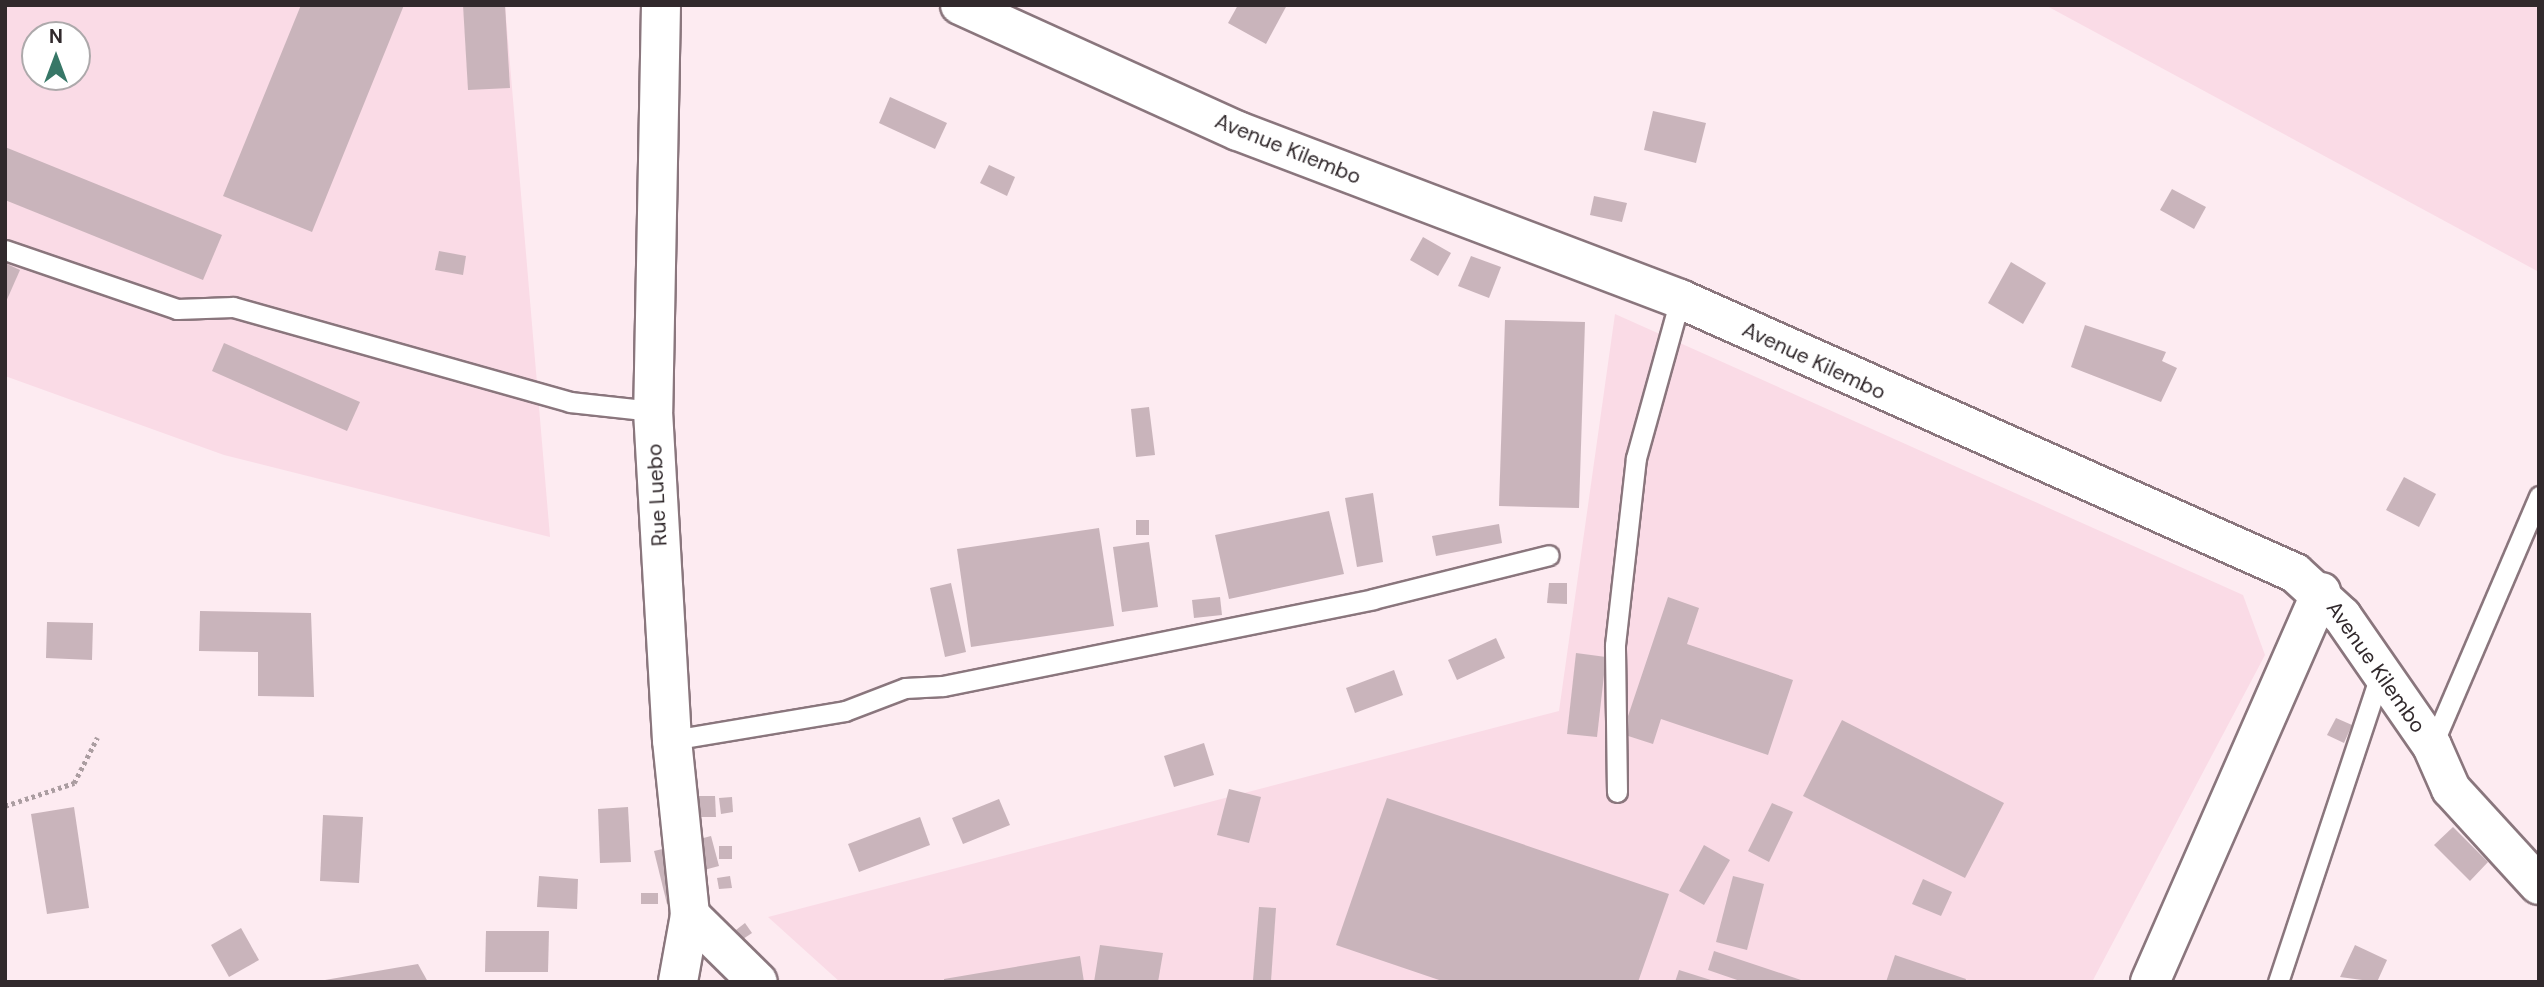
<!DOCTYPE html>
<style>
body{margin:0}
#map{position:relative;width:2544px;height:987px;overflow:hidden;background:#fdebf1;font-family:"DM Sans",sans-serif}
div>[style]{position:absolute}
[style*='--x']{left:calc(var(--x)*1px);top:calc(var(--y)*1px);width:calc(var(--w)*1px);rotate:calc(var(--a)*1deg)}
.built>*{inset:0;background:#fadbe6}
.building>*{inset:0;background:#c9b4bb}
.path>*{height:4.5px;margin-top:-2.25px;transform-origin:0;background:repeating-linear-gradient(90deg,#ab9da1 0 3.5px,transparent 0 7px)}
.roads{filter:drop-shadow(2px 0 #8a767d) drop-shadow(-2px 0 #8a767d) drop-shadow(0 2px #8a767d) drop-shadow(0 -2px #8a767d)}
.service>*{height:19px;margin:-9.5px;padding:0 9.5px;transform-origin:9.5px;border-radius:9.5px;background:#fff}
.minor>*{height:38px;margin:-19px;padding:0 19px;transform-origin:19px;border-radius:19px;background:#fff}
.tertiary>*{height:38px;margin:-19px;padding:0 19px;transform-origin:19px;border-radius:19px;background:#fff}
span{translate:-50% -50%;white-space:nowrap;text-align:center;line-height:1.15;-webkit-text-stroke:6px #fff;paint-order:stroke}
.street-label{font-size:21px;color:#31292c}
.frame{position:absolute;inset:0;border:7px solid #31292c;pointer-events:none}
.north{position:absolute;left:21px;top:21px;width:70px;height:70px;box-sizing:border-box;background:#fff;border:2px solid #ada9ab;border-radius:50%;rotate:0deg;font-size:19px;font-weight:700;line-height:28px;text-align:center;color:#31292c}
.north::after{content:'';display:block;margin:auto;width:24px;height:32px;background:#377767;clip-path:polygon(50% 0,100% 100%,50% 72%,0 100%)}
</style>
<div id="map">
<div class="built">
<div style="clip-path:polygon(evenodd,5px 5px,505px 5px,550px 537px,224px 455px,5px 376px,5px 5px,35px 35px,77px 35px,77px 77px,35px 77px,35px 35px)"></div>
<div style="clip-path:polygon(2045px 5px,2539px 5px,2539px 272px)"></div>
<div style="clip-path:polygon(1615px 314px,2243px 595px,2265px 655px,2092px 982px,840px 982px,768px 917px,1559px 711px)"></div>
</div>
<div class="building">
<div style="clip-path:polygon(301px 5px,404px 5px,312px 232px,223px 196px)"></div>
<div style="clip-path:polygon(463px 5px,505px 5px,510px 88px,468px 90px)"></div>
<div style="clip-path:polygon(1238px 5px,1287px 5px,1266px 44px,1228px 23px)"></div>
<div style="clip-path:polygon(890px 97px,947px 123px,935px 149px,879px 123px)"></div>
<div style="clip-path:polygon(1653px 111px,1706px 123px,1696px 163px,1644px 150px)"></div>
<div style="clip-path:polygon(5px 147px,222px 235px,203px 280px,5px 200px)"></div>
<div style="clip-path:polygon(989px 165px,1015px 177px,1007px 196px,980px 183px)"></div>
<div style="clip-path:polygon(2172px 189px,2206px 207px,2194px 229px,2160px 210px)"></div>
<div style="clip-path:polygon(1594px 196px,1627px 203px,1622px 222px,1590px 215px)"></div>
<div style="clip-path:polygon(1423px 237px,1451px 253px,1438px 276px,1410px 260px)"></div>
<div style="clip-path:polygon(439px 251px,466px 256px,463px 275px,435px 270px)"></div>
<div style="clip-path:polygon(1471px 256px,1501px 267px,1489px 298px,1458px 286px)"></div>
<div style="clip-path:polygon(2011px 262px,2046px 283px,2023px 324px,1988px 303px)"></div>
<div style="clip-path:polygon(5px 263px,20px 270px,5px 304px)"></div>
<div style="clip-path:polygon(1505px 320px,1585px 322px,1579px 508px,1499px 506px)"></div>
<div style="clip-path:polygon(2085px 325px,2166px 352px,2162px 361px,2177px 368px,2161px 402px,2071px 367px)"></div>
<div style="clip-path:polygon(224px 343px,360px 402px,347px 431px,212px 371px)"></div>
<div style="clip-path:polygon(1149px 407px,1155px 455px,1136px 457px,1131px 409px)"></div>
<div style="clip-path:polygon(2404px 477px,2436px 494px,2419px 527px,2386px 510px)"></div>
<div style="clip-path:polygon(1373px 493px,1383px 562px,1357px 567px,1345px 498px)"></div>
<div style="clip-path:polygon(1329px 511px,1344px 574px,1229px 599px,1215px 535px)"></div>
<div style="clip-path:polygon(1136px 520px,1149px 520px,1149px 535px,1136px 535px)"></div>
<div style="clip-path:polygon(1499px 524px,1502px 543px,1436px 556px,1432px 536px)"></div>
<div style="clip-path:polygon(1099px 528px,1114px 626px,971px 647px,957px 549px)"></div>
<div style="clip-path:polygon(1149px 542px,1158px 607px,1122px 612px,1113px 547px)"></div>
<div style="clip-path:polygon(951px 583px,966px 652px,945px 657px,930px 588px)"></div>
<div style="clip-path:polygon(1549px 583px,1567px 583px,1567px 604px,1547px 603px)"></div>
<div style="clip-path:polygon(1220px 597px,1222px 615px,1194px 618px,1192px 600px)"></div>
<div style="clip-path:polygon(1668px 597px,1699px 608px,1687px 644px,1793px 680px,1768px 755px,1661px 719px,1653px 744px,1622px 734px)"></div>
<div style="clip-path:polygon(200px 611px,311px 613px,314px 697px,258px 696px,258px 652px,199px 651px)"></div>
<div style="clip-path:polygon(47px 622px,93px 623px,92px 660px,46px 658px)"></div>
<div style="clip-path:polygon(1496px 638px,1505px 658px,1457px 680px,1448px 660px)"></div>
<div style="clip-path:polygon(1576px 653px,1606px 657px,1597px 737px,1567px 734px)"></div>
<div style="clip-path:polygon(1394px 670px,1403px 695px,1355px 713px,1346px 688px)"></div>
<div style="clip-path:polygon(2336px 718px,2352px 725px,2344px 743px,2327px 735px)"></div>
<div style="clip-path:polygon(1842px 720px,2004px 803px,1965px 878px,1803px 796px)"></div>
<div style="clip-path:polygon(1204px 743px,1214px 775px,1174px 787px,1164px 756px)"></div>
<div style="clip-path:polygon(1229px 789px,1261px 797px,1249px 843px,1217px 835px)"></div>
<div style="clip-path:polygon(694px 796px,715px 796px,716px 817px,695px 817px)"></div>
<div style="clip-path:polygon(732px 797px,733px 812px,721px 814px,719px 798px)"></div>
<div style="clip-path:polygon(1387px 798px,1669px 894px,1638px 982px,1445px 982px,1336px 945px)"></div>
<div style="clip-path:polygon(999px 799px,1010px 825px,963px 844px,952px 818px)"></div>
<div style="clip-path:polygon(1772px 803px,1793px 812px,1769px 862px,1748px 851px)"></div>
<div style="clip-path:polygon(74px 807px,89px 908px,47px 914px,31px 814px)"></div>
<div style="clip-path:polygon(628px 807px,631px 862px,600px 863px,598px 809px)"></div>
<div style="clip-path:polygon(323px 815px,363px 817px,359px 883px,320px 881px)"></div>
<div style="clip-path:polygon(920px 817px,930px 845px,859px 872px,848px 844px)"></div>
<div style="clip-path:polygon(2453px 827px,2488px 862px,2470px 881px,2434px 845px)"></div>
<div style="clip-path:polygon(711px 836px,719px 866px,704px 870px,696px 840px)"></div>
<div style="clip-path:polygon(1704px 845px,1730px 860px,1704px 905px,1679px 891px)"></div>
<div style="clip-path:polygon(719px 846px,732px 846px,732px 859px,719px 859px)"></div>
<div style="clip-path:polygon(671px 847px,683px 900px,667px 904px,654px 851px)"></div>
<div style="clip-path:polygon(539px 876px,578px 879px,577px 909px,537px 907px)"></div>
<div style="clip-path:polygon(730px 876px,732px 888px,719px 889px,717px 878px)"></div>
<div style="clip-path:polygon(1733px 876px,1764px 884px,1747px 950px,1716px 942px)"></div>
<div style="clip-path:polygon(1923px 879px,1952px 892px,1941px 916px,1912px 904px)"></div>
<div style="clip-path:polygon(641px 893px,658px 893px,658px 904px,641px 904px)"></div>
<div style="clip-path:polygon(1259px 907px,1276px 908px,1271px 981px,1253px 980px)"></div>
<div style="clip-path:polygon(745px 923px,752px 933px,743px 939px,736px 930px)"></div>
<div style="clip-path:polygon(241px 928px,259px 960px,229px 977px,211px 945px)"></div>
<div style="clip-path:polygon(486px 931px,549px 931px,548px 972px,485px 972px)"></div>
<div style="clip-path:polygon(1100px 945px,1163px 953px,1158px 982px,1094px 982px)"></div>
<div style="clip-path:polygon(2355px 945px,2387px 960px,2377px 982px,2340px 977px)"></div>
<div style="clip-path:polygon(1714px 951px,1804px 981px,1804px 982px,1743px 982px,1708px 970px)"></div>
<div style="clip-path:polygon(1895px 955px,1966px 979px,1965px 982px,1886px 982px)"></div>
<div style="clip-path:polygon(1080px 956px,1084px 982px,944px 982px,944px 979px)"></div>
<div style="clip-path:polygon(418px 964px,428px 982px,325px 982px,325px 980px)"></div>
<div style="clip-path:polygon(1679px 970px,1714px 981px,1714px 982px,1675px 982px)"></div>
</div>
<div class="path">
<div style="--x:5;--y:806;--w:73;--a:-18.4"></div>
<div style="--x:74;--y:783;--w:51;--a:-62.9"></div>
</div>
<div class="roads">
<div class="service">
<div style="--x:5;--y:250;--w:182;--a:18.9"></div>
<div style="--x:177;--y:309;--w:56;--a:-2"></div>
<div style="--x:233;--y:307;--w:350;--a:15.7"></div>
<div style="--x:570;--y:402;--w:83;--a:6.2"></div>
<div style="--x:672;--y:740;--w:175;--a:-9.5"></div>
<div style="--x:845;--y:711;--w:64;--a:-21"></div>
<div style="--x:905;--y:688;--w:38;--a:-3"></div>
<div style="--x:943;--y:686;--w:439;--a:-11.4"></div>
<div style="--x:1373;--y:599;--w:181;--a:-14"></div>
<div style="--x:2432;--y:746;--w:272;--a:-66.8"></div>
<div style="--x:1617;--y:792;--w:147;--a:-90.8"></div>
<div style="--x:1615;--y:645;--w:188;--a:-83.6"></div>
<div style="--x:1636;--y:458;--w:165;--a:-74.5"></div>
<div style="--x:2278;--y:982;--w:327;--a:-71.6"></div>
</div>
<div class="minor">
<div style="--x:960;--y:5;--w:305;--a:24.4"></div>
<div style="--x:1238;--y:131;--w:473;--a:20.8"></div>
<div style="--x:1680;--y:299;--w:673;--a:24.01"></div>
<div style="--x:2295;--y:573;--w:64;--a:42.5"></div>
<div style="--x:2342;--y:616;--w:158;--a:55.3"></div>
<div style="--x:2432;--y:746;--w:47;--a:66.2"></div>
<div style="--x:2451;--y:789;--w:130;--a:47.5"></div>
<div style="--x:690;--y:915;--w:95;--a:44.6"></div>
<div style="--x:2150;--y:982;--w:426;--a:-66.3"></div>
</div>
<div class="tertiary">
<div style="--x:661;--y:5;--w:406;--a:91.1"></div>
<div style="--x:653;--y:411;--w:330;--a:86.7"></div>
<div style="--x:672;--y:740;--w:176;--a:84.1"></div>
<div style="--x:690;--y:915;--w:68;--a:100.2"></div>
</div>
</div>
<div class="street-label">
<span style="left:1288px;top:149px;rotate:22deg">Avenue Kilembo</span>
<span style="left:1814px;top:361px;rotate:25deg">Avenue Kilembo</span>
<span style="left:657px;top:495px;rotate:-93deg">Rue Luebo</span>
<span style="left:2376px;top:667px;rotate:55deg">Avenue Kilembo</span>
</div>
<div class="frame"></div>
<div class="north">N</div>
</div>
